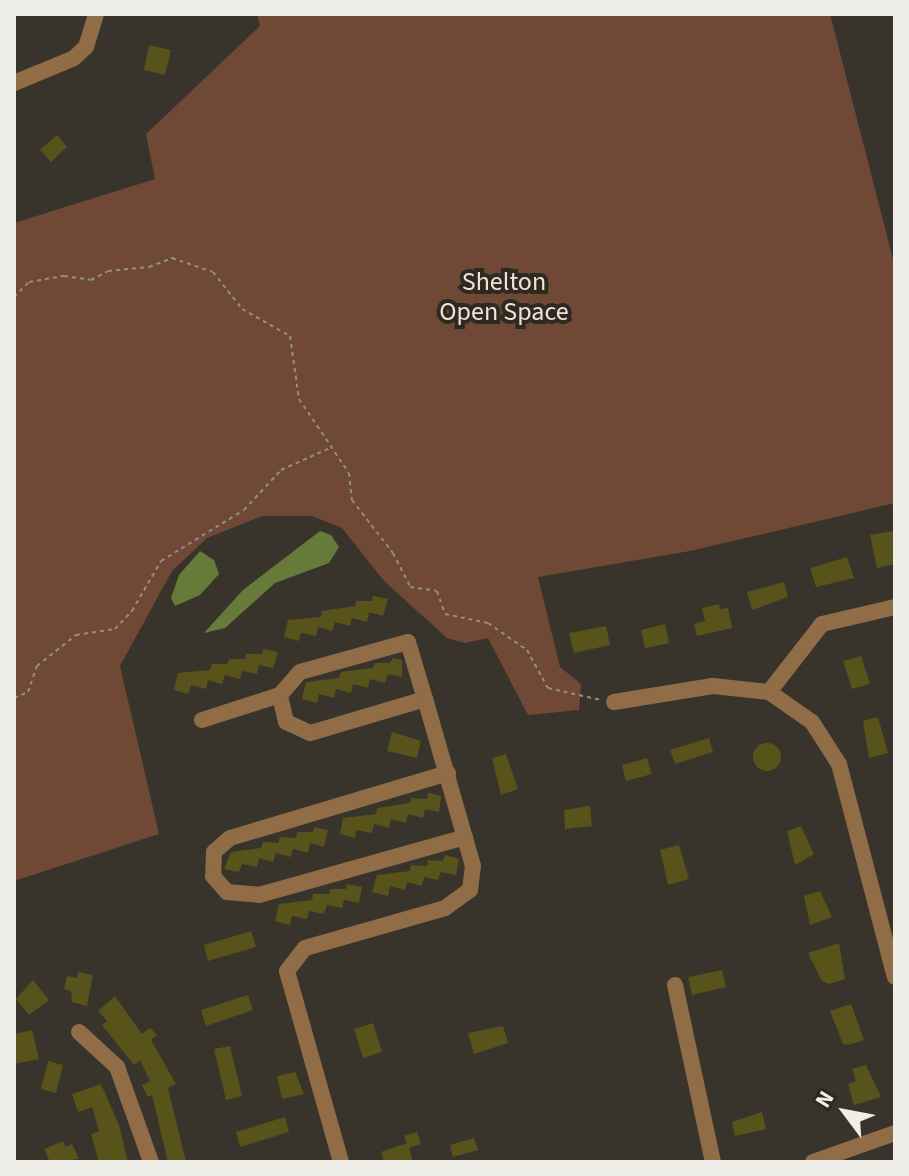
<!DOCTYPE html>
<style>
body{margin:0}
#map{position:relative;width:909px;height:1176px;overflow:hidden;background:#38342c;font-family:"Source Sans 3",sans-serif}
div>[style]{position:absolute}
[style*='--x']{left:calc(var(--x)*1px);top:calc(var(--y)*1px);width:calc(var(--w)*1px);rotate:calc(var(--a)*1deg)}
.green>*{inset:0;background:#6f4935}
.water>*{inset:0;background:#667b39}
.building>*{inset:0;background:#57531b}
.round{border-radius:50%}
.path>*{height:2px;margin-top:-1px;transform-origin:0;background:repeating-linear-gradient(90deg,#918e87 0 4px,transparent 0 8px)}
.minor>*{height:16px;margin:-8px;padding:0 8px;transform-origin:8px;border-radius:8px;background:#906d47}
span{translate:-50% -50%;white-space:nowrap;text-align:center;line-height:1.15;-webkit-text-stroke:8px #2e2a22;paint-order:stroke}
.park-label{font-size:26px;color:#f3e0d6}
.frame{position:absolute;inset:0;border:16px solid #f0eee8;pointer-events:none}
.north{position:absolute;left:805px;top:1072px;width:80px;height:80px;-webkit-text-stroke:6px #2e2a22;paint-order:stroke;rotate:302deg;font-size:22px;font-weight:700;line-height:32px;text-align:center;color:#f0eee8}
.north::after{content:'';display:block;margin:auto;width:28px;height:36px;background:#f0eee8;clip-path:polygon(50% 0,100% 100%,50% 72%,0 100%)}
</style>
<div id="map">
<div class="green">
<div style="clip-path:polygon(257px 14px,830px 14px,895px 267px,895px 503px,690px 551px,538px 577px,560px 667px,581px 684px,579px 710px,528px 715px,488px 638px,465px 643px,447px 638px,384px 581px,342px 528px,312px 516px,262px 516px,207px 538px,172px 571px,120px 666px,159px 834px,14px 881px,14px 223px,155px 179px,146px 134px,260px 26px)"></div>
</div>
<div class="water">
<div style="clip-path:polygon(320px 531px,331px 535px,339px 547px,329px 563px,275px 583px,225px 628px,204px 633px,243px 590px)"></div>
<div style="clip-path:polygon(200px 551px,214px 560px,219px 574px,200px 595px,175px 606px,171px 598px,179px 575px)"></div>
</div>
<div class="building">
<div style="clip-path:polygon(149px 45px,171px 50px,165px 75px,144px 70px)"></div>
<div style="clip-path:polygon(57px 135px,67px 147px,51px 162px,40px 150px)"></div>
<div style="clip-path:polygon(893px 531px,895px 564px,877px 568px,870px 535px)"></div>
<div style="clip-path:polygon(847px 557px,854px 578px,816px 587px,810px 568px)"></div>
<div style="clip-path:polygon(784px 582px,788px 597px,752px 610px,747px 592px)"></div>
<div style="clip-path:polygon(373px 596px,388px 599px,383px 616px,369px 612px,367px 622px,352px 618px,350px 626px,335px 622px,332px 631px,318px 627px,316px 636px,301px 633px,299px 641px,284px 637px,288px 620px,321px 617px,322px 611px,355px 606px,356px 601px,372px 601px)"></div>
<div style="clip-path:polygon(719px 604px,720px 609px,728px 608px,732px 628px,697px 636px,694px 624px,705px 621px,702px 608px)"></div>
<div style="clip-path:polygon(665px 624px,669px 643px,645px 648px,641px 630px)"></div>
<div style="clip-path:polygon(606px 626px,610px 645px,574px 653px,569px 633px)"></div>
<div style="clip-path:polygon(263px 649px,278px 652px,273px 668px,259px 665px,257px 674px,242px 671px,240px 679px,225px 675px,222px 684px,208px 680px,206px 689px,191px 685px,188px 694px,174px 690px,178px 673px,210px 670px,212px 664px,227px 664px,229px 659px,245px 659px,246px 654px,262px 654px)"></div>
<div style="clip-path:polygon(861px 656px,870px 684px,852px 689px,843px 661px)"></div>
<div style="clip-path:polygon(393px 658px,402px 660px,402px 677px,388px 674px,385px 683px,370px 679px,368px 688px,353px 684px,351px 693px,336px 689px,334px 698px,319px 694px,317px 703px,302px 699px,306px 682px,339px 678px,341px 672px,373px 668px,375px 663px,390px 663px)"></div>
<div style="clip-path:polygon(878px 717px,888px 753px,869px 758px,863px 721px)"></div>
<div style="clip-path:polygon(392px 732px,421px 741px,417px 758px,387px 751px)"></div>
<div style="clip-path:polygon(709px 738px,713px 752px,675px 764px,670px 750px)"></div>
<div class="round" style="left:753px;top:743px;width:28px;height:28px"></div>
<div style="clip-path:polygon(506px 754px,518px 789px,501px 795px,492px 758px)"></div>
<div style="clip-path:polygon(647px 758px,652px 774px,626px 781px,622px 765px)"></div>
<div style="clip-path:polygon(428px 793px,441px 796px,439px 812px,425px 809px,423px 818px,408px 814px,406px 823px,391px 819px,389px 828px,374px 824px,372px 833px,356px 830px,355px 838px,340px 834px,343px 818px,376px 814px,377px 808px,410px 803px,411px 798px,427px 799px)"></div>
<div style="clip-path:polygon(590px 806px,592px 826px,565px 829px,564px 810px)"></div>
<div style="clip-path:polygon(801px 826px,814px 854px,795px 865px,787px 831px)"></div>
<div style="clip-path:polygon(314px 827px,328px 830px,324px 847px,310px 843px,308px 853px,293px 849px,291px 857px,276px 853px,273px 862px,259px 858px,257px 867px,242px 864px,239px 872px,224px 869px,231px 852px,261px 848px,263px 842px,278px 843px,280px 837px,296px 838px,297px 832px,313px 832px)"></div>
<div style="clip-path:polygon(679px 845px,689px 879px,668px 885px,660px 850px)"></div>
<div style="clip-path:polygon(445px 855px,459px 859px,456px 875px,441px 872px,438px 880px,424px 877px,422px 886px,407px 882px,405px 890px,390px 886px,388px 896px,372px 892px,377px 875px,410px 871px,411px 865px,427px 866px,428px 860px,443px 861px)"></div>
<div style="clip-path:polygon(347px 884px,362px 887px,359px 903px,344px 900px,342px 908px,327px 905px,324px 914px,309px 911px,307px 919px,292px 916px,290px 925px,275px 921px,279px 904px,312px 900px,313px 894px,329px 894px,330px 889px,346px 889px)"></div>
<div style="clip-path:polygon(820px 891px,832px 917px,810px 925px,804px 896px)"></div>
<div style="clip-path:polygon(251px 931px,256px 947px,208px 961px,204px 945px)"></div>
<div style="clip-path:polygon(839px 943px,845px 979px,829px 984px,822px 981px,808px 953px)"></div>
<div style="clip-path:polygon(722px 970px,726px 987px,692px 995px,688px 977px)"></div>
<div style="clip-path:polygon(78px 972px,93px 975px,87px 1006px,72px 1002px,71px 991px,64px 989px,67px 976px,77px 978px)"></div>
<div style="clip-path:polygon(33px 980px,49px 1000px,29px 1015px,16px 999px)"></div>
<div style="clip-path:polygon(248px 995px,253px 1010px,206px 1026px,201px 1010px)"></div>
<div style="clip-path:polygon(115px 996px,142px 1034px,150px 1028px,157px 1035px,151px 1040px,176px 1084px,168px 1088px,186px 1162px,168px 1162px,152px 1095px,148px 1097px,142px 1085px,150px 1081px,140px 1060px,134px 1065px,102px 1025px,107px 1021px,98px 1011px)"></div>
<div style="clip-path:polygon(851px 1004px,864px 1040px,848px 1045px,843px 1044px,830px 1011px)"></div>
<div style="clip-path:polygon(373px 1023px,382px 1052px,363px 1058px,354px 1029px)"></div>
<div style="clip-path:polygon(503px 1026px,508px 1043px,474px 1054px,468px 1033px)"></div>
<div style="clip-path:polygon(32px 1030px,39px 1059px,14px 1064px,14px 1034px)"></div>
<div style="clip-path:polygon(230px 1046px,242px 1096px,226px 1100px,214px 1049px)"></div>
<div style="clip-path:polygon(48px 1061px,63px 1065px,56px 1093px,41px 1089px)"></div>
<div style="clip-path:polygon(866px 1065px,881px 1097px,854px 1105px,848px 1084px,856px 1081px,852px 1069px)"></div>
<div style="clip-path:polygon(295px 1072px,304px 1094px,282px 1099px,277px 1076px)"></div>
<div style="clip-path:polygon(101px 1084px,119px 1125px,128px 1162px,99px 1162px,91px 1134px,99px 1131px,92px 1107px,78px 1112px,72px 1094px)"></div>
<div style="clip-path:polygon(762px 1112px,766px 1129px,735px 1136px,732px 1122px)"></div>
<div style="clip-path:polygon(285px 1117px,289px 1132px,240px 1147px,236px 1132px)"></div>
<div style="clip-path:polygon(417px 1132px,421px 1144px,409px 1148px,413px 1162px,384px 1162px,381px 1152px,407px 1143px,404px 1136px)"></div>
<div style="clip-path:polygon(474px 1138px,478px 1150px,453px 1157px,450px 1145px)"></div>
<div style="clip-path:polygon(63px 1141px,66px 1147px,72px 1144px,79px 1159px,50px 1162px,44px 1149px)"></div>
</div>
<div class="path">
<div style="--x:14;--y:297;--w:21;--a:-45"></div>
<div style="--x:29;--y:282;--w:36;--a:-10"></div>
<div style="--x:64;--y:276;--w:27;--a:8"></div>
<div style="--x:91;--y:280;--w:19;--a:-28"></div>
<div style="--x:108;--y:271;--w:41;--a:-5.6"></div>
<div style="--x:149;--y:267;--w:25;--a:-21"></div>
<div style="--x:172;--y:258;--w:43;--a:18.9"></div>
<div style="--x:213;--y:272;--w:47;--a:51.9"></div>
<div style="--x:242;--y:309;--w:55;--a:29.4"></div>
<div style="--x:290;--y:336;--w:64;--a:81.9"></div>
<div style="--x:299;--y:399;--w:89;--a:56"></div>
<div style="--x:349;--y:473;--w:27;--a:84"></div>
<div style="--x:352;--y:500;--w:67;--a:52.3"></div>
<div style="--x:393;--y:553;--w:38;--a:63"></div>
<div style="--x:410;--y:587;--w:27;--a:8"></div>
<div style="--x:437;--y:591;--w:24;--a:71"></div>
<div style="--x:445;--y:614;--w:44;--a:11.8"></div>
<div style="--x:488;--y:623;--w:47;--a:34.7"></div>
<div style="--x:527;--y:650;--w:43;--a:61.1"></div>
<div style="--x:548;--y:688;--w:54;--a:12.8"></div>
<div style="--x:14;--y:698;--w:15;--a:-23"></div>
<div style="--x:28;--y:692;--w:28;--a:-71"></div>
<div style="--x:37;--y:666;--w:50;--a:-38.5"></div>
<div style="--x:76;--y:635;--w:39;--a:-9"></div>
<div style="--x:115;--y:629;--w:25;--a:-47"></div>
<div style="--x:132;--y:611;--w:58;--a:-59.9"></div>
<div style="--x:161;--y:561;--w:97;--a:-31.6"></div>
<div style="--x:244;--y:510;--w:54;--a:-47.2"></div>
<div style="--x:281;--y:470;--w:54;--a:-24.2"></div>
</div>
<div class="minor">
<div style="--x:14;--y:83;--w:65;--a:-22.6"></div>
<div style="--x:74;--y:58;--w:16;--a:-43"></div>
<div style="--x:86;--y:47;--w:34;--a:-73"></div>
<div style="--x:408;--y:642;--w:59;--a:73.4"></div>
<div style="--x:425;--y:699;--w:120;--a:163.5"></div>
<div style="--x:310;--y:733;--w:26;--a:-155"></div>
<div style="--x:286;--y:722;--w:28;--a:-103"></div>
<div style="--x:280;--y:695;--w:30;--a:-49"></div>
<div style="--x:300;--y:672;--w:112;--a:-15.5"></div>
<div style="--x:769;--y:692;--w:86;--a:-52.1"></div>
<div style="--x:822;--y:624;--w:75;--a:-13.1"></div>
<div style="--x:614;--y:702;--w:100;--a:-9.2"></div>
<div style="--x:713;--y:686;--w:56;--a:6.1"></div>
<div style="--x:769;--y:692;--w:52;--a:34.9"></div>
<div style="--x:812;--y:722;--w:50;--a:57.3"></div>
<div style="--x:839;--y:764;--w:220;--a:75.3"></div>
<div style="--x:202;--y:720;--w:82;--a:-17.8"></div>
<div style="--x:448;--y:773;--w:227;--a:163.4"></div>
<div style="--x:230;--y:838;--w:21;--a:139"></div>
<div style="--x:214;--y:852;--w:24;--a:92"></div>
<div style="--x:213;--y:876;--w:21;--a:49"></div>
<div style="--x:227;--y:892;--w:32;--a:5"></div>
<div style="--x:259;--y:895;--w:214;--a:-15.7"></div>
<div style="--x:675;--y:985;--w:181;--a:77.9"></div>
<div style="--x:79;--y:1032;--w:52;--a:42.6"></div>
<div style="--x:117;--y:1067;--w:101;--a:70.3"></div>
<div style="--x:341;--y:1162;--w:198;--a:-105.8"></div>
<div style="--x:287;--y:971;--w:29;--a:-52"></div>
<div style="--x:305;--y:948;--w:146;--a:-15.9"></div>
<div style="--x:445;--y:908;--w:31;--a:-36"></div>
<div style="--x:470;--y:890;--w:24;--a:-83"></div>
<div style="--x:473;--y:866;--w:174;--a:-106"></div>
<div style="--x:813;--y:1162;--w:87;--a:-19.5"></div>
</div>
<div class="park-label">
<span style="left:504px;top:297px">Shelton<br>Open Space</span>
</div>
<div class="frame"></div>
<div class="north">N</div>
</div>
